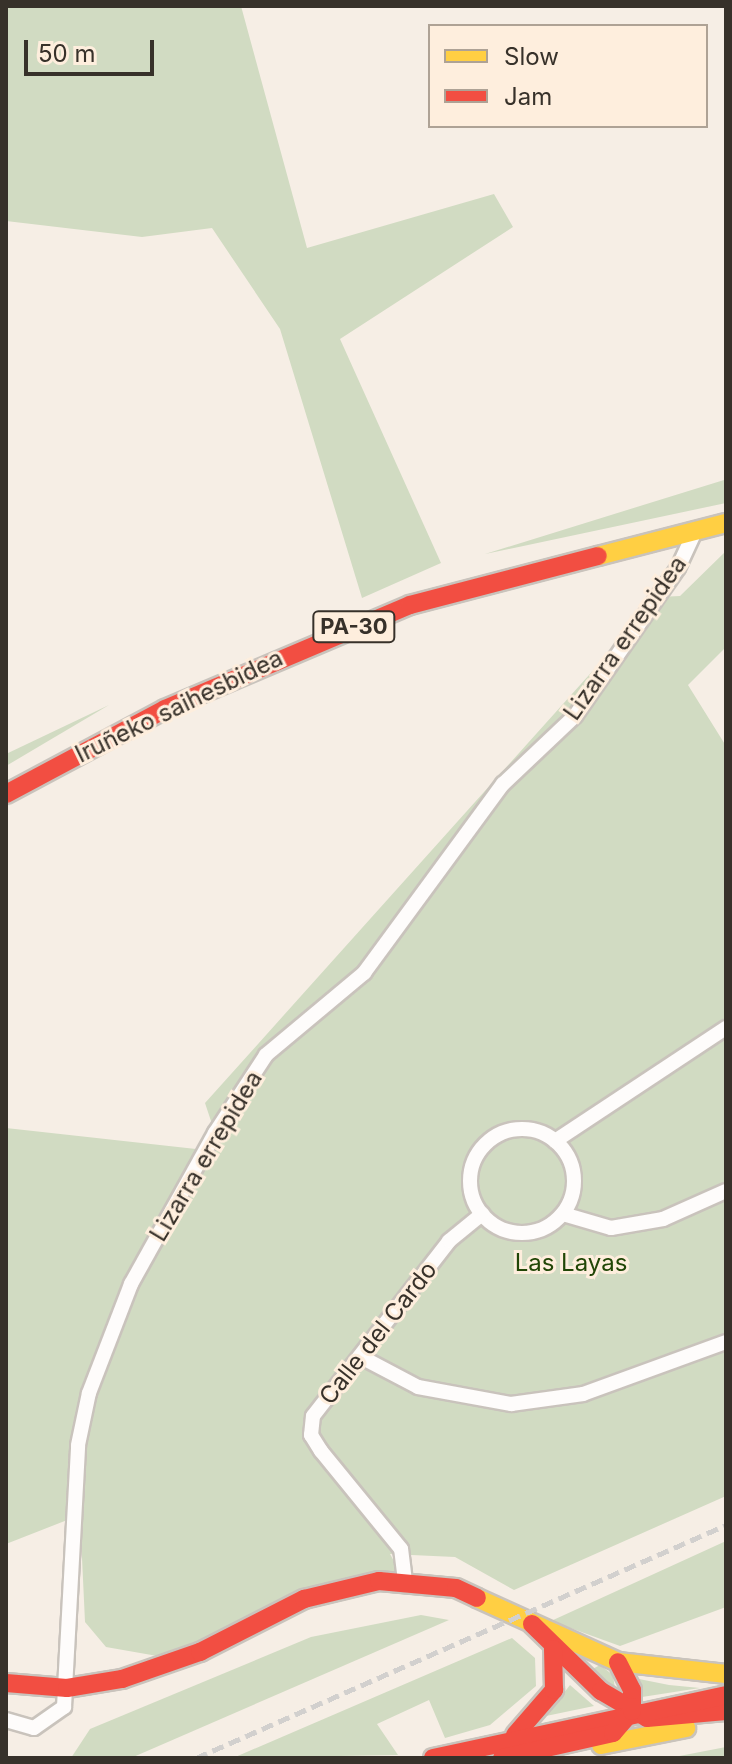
<!DOCTYPE html>
<meta charset="utf-8">
<style>
body{margin:0}
#map{position:relative;width:732px;height:1764px;overflow:hidden;background:#f6eee5;font-family:Inter,sans-serif}
div>[style]{position:absolute}
[style*='--x']{left:calc(var(--x)*1px);top:calc(var(--y)*1px);width:calc(var(--w)*1px);rotate:calc(var(--a)*1deg)}
.green>*{inset:0;background:#d1dbc2}
.roads{filter:drop-shadow(2px 0 #c9c3bc) drop-shadow(-2px 0 #c9c3bc) drop-shadow(0 2px #c9c3bc) drop-shadow(0 -2px #c9c3bc)}
.street>*{height:14px;margin:-7px;padding:0 7px;transform-origin:7px;border-radius:7px;background:#fefcfb}
.street>.ring{margin:-7px;padding:0;box-sizing:content-box;background:none;border:14px solid #fefcfb;border-radius:50%}
.slow>*{height:18px;margin:-9px;padding:0 9px;transform-origin:9px;border-radius:9px;background:#ffcf43}
.jam>*{height:18px;margin:-9px;padding:0 9px;transform-origin:9px;border-radius:9px;background:#f24e42}
.rail>*{height:5px;margin-top:-2.5px;transform-origin:0;background:repeating-linear-gradient(90deg,#d2d0ce 0 12px,transparent 0 18px)}
span{translate:-50% -50%;white-space:nowrap;text-align:center;line-height:1.15;-webkit-text-stroke:6px #feeedd;paint-order:stroke}
.shield-label span{padding:2px 6px;background:#feeedd;border:2px solid;border-radius:6px;-webkit-text-stroke-width:0}
.shield-label{font-size:22px;color:#37312a;font-weight:700}
.street-label{font-size:24px;color:#37312a}
.park-label{font-size:24px;color:#214606}
.frame{position:absolute;inset:0;border:8px solid #37312a;pointer-events:none}
.legend{position:absolute;left:428px;top:24px;width:280px;height:104px;box-sizing:border-box;background:#feeedd;border:2px solid #aea295;margin:0;padding:10px 14px;list-style:none;font-size:24px;color:#37312a}
.legend li{display:flex;align-items:center;gap:16px;height:40px}
.legend b{width:40px;border:2px solid #aea295}
.scale{position:absolute;left:24px;top:40px;width:130px;height:36px;box-sizing:border-box;border:4px solid #37312a;border-top:0;padding-left:10px;font-size:24px;line-height:28px;white-space:nowrap;color:#37312a;-webkit-text-stroke:6px #feeedd;paint-order:stroke}
</style>
<div id="map">
<div class="green">
<div style="clip-path:polygon(6px 6px,241px 6px,307px 248px,494px 194px,513px 227px,340px 339px,441px 563px,362px 598px,280px 329px,212px 228px,142px 237px,6px 221px)"></div>
<div style="clip-path:polygon(726px 478px,726px 503px,485px 554px,724px 480px)"></div>
<div style="clip-path:polygon(726px 551px,726px 647px,688px 685px,726px 746px,726px 1496px,514px 1590px,455px 1557px,390px 1554px,405px 1581px,304px 1599px,180px 1660px,106px 1647px,85px 1622px,80px 1515px,6px 1544px,6px 1128px,205px 1150px,215px 1133px,205px 1103px,659px 597px,680px 596px)"></div>
<div style="clip-path:polygon(109px 705px,6px 766px,6px 754px)"></div>
<div style="clip-path:polygon(726px 1541px,726px 1607px,620px 1646px,551px 1621px)"></div>
<div style="clip-path:polygon(421px 1615px,449px 1620px,131px 1758px,71px 1758px,90px 1729px,311px 1637px)"></div>
<div style="clip-path:polygon(512px 1638px,535px 1658px,536px 1686px,490px 1725px,445px 1738px,429px 1700px,377px 1724px,398px 1755px,233px 1758px)"></div>
<div style="clip-path:polygon(600px 1665px,613px 1675px,616px 1696px,589px 1671px)"></div>
<div style="clip-path:polygon(639px 1679px,669px 1685px,700px 1688px,642px 1697px)"></div>
<div style="clip-path:polygon(570px 1685px,594px 1706px,546px 1716px)"></div>
<div style="clip-path:polygon(726px 1747px,726px 1758px,669px 1758px)"></div>
</div>
<div class="roads">
<div class="street">
<div class="ring" style="left:470px;top:1129px;width:90px;height:90px"></div>
<div style="--x:555;--y:1141;--w:205;--a:-33.5"></div>
<div style="--x:563;--y:1214;--w:50;--a:16.3"></div>
<div style="--x:611;--y:1228;--w:53;--a:-9.8"></div>
<div style="--x:663;--y:1219;--w:69;--a:-24"></div>
<div style="--x:363;--y:1358;--w:62;--a:27.8"></div>
<div style="--x:418;--y:1387;--w:95;--a:10.4"></div>
<div style="--x:511;--y:1404;--w:73;--a:-7.9"></div>
<div style="--x:583;--y:1394;--w:152;--a:-20"></div>
<div style="--x:405;--y:1581;--w:32;--a:-97"></div>
<div style="--x:401;--y:1549;--w:127;--a:-129.2"></div>
<div style="--x:321;--y:1451;--w:19;--a:-122"></div>
<div style="--x:311;--y:1435;--w:19;--a:-84"></div>
<div style="--x:313;--y:1416;--w:222;--a:-52.1"></div>
<div style="--x:449;--y:1241;--w:43;--a:-39.3"></div>
<div style="--x:6;--y:1720;--w:29;--a:16"></div>
<div style="--x:34;--y:1728;--w:37;--a:-35"></div>
<div style="--x:64;--y:1707;--w:262;--a:-86.9"></div>
<div style="--x:78;--y:1445;--w:53;--a:-78.1"></div>
<div style="--x:89;--y:1393;--w:117;--a:-68.9"></div>
<div style="--x:131;--y:1284;--w:173;--a:-60.9"></div>
<div style="--x:215;--y:1133;--w:93;--a:-56.8"></div>
<div style="--x:266;--y:1055;--w:128;--a:-39.9"></div>
<div style="--x:364;--y:973;--w:235;--a:-53.7"></div>
<div style="--x:503;--y:784;--w:99;--a:-43.4"></div>
<div style="--x:575;--y:716;--w:180;--a:-55.2"></div>
<div style="--x:678;--y:568;--w:43;--a:-65.2"></div>
</div>
<div class="slow">
<div style="--x:598;--y:556;--w:132;--a:-14.5"></div>
<div style="--x:477;--y:1598;--w:155;--a:24.4"></div>
<div style="--x:618;--y:1662;--w:109;--a:6.3"></div>
<div style="--x:601;--y:1745;--w:87;--a:-11.3"></div>
</div>
<div class="jam">
<div style="--x:6;--y:794;--w:180;--a:-28.1"></div>
<div style="--x:165;--y:709;--w:266;--a:-23"></div>
<div style="--x:410;--y:605;--w:194;--a:-14.6"></div>
<div style="--x:532;--y:1624;--w:96;--a:44.2"></div>
<div style="--x:601;--y:1691;--w:53;--a:30.4"></div>
<div style="--x:647;--y:1718;--w:79;--a:-5.1"></div>
<div style="--x:6;--y:1683;--w:61;--a:4.7"></div>
<div style="--x:67;--y:1688;--w:56;--a:-9.3"></div>
<div style="--x:122;--y:1679;--w:83;--a:-19.1"></div>
<div style="--x:200;--y:1652;--w:117;--a:-27"></div>
<div style="--x:304;--y:1599;--w:77;--a:-13.5"></div>
<div style="--x:379;--y:1581;--w:77;--a:5.2"></div>
<div style="--x:456;--y:1588;--w:23;--a:25"></div>
<div style="--x:515;--y:1735;--w:60;--a:-49.1"></div>
<div style="--x:554;--y:1690;--w:41;--a:-91.4"></div>
<div style="--x:433;--y:1758;--w:300;--a:-12.1"></div>
<div style="--x:502;--y:1758;--w:114;--a:-12.7"></div>
<div style="--x:613;--y:1733;--w:29;--a:-49"></div>
<div style="--x:632;--y:1711;--w:21;--a:-90"></div>
<div style="--x:632;--y:1690;--w:31;--a:-117"></div>
</div>
</div>
<div class="rail">
<div style="--x:196;--y:1758;--w:579;--a:-23.73"></div>
</div>
<div class="shield-label">
<span style="left:354px;top:627px">PA-30</span>
</div>
<div class="street-label">
<span style="left:625px;top:638px;rotate:-55deg">Lizarra errepidea</span>
<span style="left:179px;top:706px;rotate:-26deg">Iruñeko saihesbidea</span>
<span style="left:206px;top:1156px;rotate:-59deg">Lizarra errepidea</span>
<span style="left:378px;top:1333px;rotate:-52deg">Calle del Cardo</span>
</div>
<div class="park-label">
<span style="left:571px;top:1263px">Las Layas</span>
</div>
<div class="frame"></div>
<ul class="legend">
<li><b style="height:10px;background:#ffcf43"></b>Slow</li>
<li><b style="height:10px;background:#f24e42"></b>Jam</li>
</ul>
<div class="scale">50 m</div>
</div>
